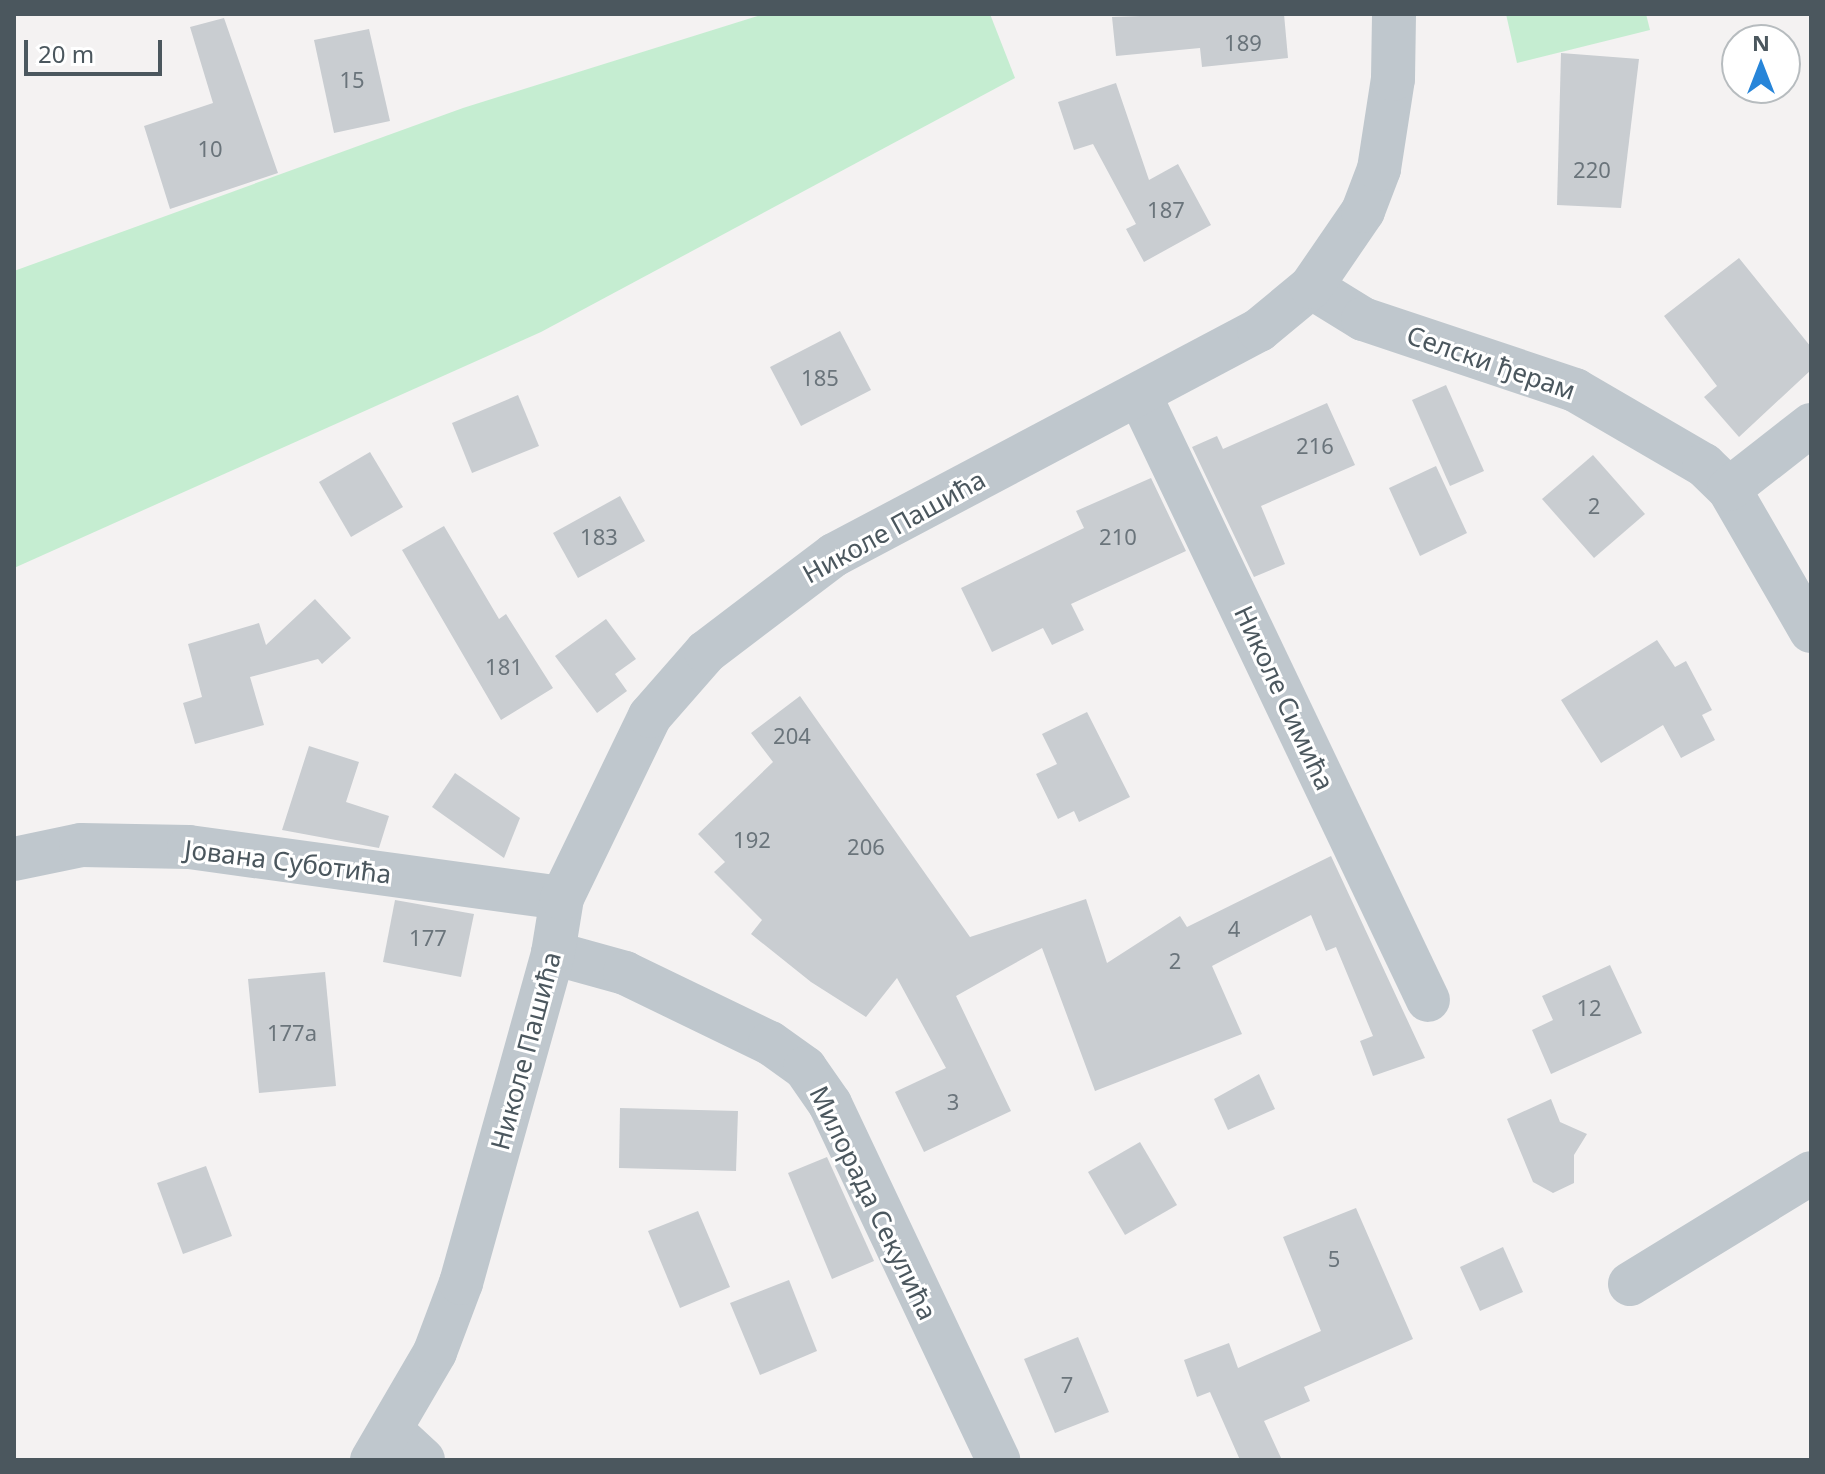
<!DOCTYPE html>
<meta charset="utf-8">
<style>
body{margin:0}
#map{position:relative;width:1825px;height:1474px;overflow:hidden;background:#f4f2f2;font-family:"Noto Sans",sans-serif}
div>[style]{position:absolute}
[style*='--x']{left:calc(var(--x)*1px);top:calc(var(--y)*1px);width:calc(var(--w)*1px);rotate:calc(var(--a)*1deg)}
.green>*{inset:0;background:#c5edd1}
.building>*{inset:0;background:#c9cdd1}
.minor>*{height:44px;margin:-22px;padding:0 22px;transform-origin:22px;border-radius:22px;background:#bfc7cd}
.tertiary>*{height:44px;margin:-22px;padding:0 22px;transform-origin:22px;border-radius:22px;background:#bfc7cd}
span{translate:-50% -50%;white-space:nowrap;text-align:center;line-height:1.15;-webkit-text-stroke:6px #fff;paint-order:stroke}
.number-label{font-size:22px;color:#6a747b}
.number-label span{-webkit-text-stroke-width:0}
.street-label{font-size:26px;color:#4b575e}
.frame{position:absolute;inset:0;border:16px solid #4b575e;pointer-events:none}
.north{position:absolute;left:1721px;top:24px;width:80px;height:80px;box-sizing:border-box;background:#fff;border:2px solid #b7bcbf;border-radius:50%;rotate:0deg;font-size:22px;font-weight:700;line-height:32px;text-align:center;color:#4b575e}
.north::after{content:'';display:block;margin:auto;width:28px;height:36px;background:#2785d9;clip-path:polygon(50% 0,100% 100%,50% 72%,0 100%)}
.scale{position:absolute;left:24px;top:40px;width:138px;height:36px;box-sizing:border-box;border:4px solid #4b575e;border-top:0;padding-left:10px;font-size:24px;line-height:28px;white-space:nowrap;color:#4b575e;-webkit-text-stroke:6px #fff;paint-order:stroke}
</style>
<div id="map">
<div class="green">
<div style="clip-path:polygon(764px 14px,990px 14px,1015px 78px,541px 332px,14px 568px,14px 271px,463px 108px)"></div>
<div style="clip-path:polygon(1506px 14px,1646px 14px,1650px 30px,1517px 63px)"></div>
</div>
<div class="building">
<div style="clip-path:polygon(1196px 14px,1284px 14px,1288px 58px,1202px 67px,1200px 48px,1116px 56px,1112px 17px)"></div>
<div style="clip-path:polygon(224px 18px,278px 173px,170px 209px,144px 126px,213px 103px,190px 27px)"></div>
<div style="clip-path:polygon(369px 29px,390px 121px,334px 133px,314px 40px)"></div>
<div style="clip-path:polygon(1561px 53px,1639px 59px,1621px 208px,1557px 205px)"></div>
<div style="clip-path:polygon(1116px 83px,1149px 180px,1178px 164px,1211px 225px,1144px 262px,1126px 229px,1136px 224px,1093px 144px,1074px 150px,1058px 102px)"></div>
<div style="clip-path:polygon(1739px 258px,1811px 347px,1811px 370px,1739px 437px,1704px 397px,1717px 386px,1664px 316px)"></div>
<div style="clip-path:polygon(840px 331px,871px 390px,801px 426px,770px 367px)"></div>
<div style="clip-path:polygon(1446px 385px,1484px 471px,1450px 486px,1412px 400px)"></div>
<div style="clip-path:polygon(518px 395px,539px 446px,472px 473px,452px 423px)"></div>
<div style="clip-path:polygon(1327px 403px,1355px 465px,1261px 506px,1285px 564px,1254px 577px,1192px 447px,1217px 436px,1223px 449px)"></div>
<div style="clip-path:polygon(370px 452px,403px 507px,351px 537px,319px 482px)"></div>
<div style="clip-path:polygon(1593px 455px,1645px 514px,1594px 558px,1542px 499px)"></div>
<div style="clip-path:polygon(1436px 466px,1467px 533px,1420px 556px,1389px 488px)"></div>
<div style="clip-path:polygon(1151px 478px,1186px 551px,1071px 604px,1084px 630px,1052px 645px,1043px 628px,992px 652px,961px 588px,1084px 528px,1076px 511px)"></div>
<div style="clip-path:polygon(620px 496px,645px 541px,578px 578px,553px 533px)"></div>
<div style="clip-path:polygon(444px 526px,499px 619px,506px 614px,553px 688px,501px 720px,402px 550px)"></div>
<div style="clip-path:polygon(315px 599px,351px 638px,322px 664px,318px 659px,250px 677px,264px 725px,195px 744px,183px 703px,202px 697px,188px 644px,259px 623px,266px 645px)"></div>
<div style="clip-path:polygon(606px 619px,636px 659px,615px 674px,627px 691px,597px 713px,555px 656px)"></div>
<div style="clip-path:polygon(1657px 640px,1675px 667px,1686px 661px,1712px 710px,1702px 715px,1715px 740px,1681px 758px,1663px 725px,1601px 763px,1561px 700px)"></div>
<div style="clip-path:polygon(800px 696px,970px 937px,1086px 899px,1107px 963px,1180px 916px,1187px 927px,1331px 856px,1425px 1058px,1373px 1076px,1360px 1041px,1373px 1036px,1336px 947px,1326px 951px,1311px 915px,1212px 966px,1242px 1034px,1095px 1091px,1042px 948px,956px 996px,1011px 1111px,924px 1152px,895px 1092px,946px 1068px,897px 978px,866px 1017px,811px 982px,751px 934px,762px 920px,714px 872px,725px 862px,698px 834px,773px 762px,751px 733px)"></div>
<div style="clip-path:polygon(1087px 712px,1130px 797px,1079px 822px,1074px 811px,1058px 819px,1036px 774px,1057px 764px,1042px 734px)"></div>
<div style="clip-path:polygon(309px 746px,359px 762px,346px 802px,389px 816px,379px 848px,282px 830px)"></div>
<div style="clip-path:polygon(455px 773px,520px 818px,504px 858px,432px 807px)"></div>
<div style="clip-path:polygon(395px 900px,474px 914px,461px 977px,383px 962px)"></div>
<div style="clip-path:polygon(1610px 965px,1642px 1033px,1551px 1074px,1532px 1030px,1553px 1020px,1542px 996px)"></div>
<div style="clip-path:polygon(325px 972px,336px 1086px,259px 1093px,248px 979px)"></div>
<div style="clip-path:polygon(1259px 1074px,1275px 1109px,1228px 1130px,1214px 1099px)"></div>
<div style="clip-path:polygon(1551px 1099px,1560px 1122px,1587px 1134px,1574px 1155px,1574px 1183px,1553px 1193px,1533px 1182px,1507px 1119px)"></div>
<div style="clip-path:polygon(620px 1108px,738px 1111px,736px 1171px,619px 1168px)"></div>
<div style="clip-path:polygon(1140px 1142px,1177px 1205px,1125px 1235px,1088px 1172px)"></div>
<div style="clip-path:polygon(827px 1157px,874px 1261px,832px 1279px,788px 1173px)"></div>
<div style="clip-path:polygon(206px 1166px,232px 1236px,183px 1254px,157px 1183px)"></div>
<div style="clip-path:polygon(1356px 1208px,1413px 1339px,1304px 1387px,1310px 1401px,1264px 1421px,1282px 1460px,1240px 1460px,1210px 1392px,1197px 1397px,1184px 1360px,1229px 1343px,1238px 1368px,1321px 1331px,1283px 1237px)"></div>
<div style="clip-path:polygon(698px 1211px,730px 1287px,680px 1308px,648px 1231px)"></div>
<div style="clip-path:polygon(1503px 1247px,1523px 1292px,1480px 1311px,1460px 1267px)"></div>
<div style="clip-path:polygon(789px 1280px,817px 1351px,760px 1375px,730px 1303px)"></div>
<div style="clip-path:polygon(1078px 1337px,1109px 1412px,1055px 1433px,1024px 1359px)"></div>
</div>
<div class="minor">
<div style="--x:1311;--y:287;--w:61;--a:31.6"></div>
<div style="--x:1363;--y:319;--w:224;--a:18.5"></div>
<div style="--x:1575;--y:390;--w:149;--a:30.2"></div>
<div style="--x:1704;--y:465;--w:35;--a:44"></div>
<div style="--x:1729;--y:489;--w:164;--a:60"></div>
<div style="--x:1140;--y:396;--w:669;--a:64.51"></div>
<div style="--x:1729;--y:489;--w:104;--a:-38"></div>
<div style="--x:14;--y:859;--w:68;--a:-11.8"></div>
<div style="--x:81;--y:845;--w:108;--a:1.1"></div>
<div style="--x:189;--y:847;--w:376;--a:7.8"></div>
<div style="--x:553;--y:953;--w:75;--a:15.5"></div>
<div style="--x:625;--y:973;--w:161;--a:25.8"></div>
<div style="--x:770;--y:1043;--w:43;--a:35.5"></div>
<div style="--x:805;--y:1068;--w:44;--a:55.2"></div>
<div style="--x:830;--y:1104;--w:394;--a:64.7"></div>
<div style="--x:1630;--y:1284;--w:212;--a:-31.5"></div>
<div style="--x:393;--y:1432;--w:41;--a:43"></div>
</div>
<div class="tertiary">
<div style="--x:372;--y:1460;--w:125;--a:-59.7"></div>
<div style="--x:435;--y:1352;--w:74;--a:-69.4"></div>
<div style="--x:461;--y:1283;--w:343;--a:-74.4"></div>
<div style="--x:553;--y:953;--w:56;--a:-80.7"></div>
<div style="--x:562;--y:898;--w:202;--a:-64.2"></div>
<div style="--x:650;--y:716;--w:85;--a:-48.8"></div>
<div style="--x:706;--y:652;--w:161;--a:-37.2"></div>
<div style="--x:834;--y:555;--w:481;--a:-27.9"></div>
<div style="--x:1259;--y:330;--w:67;--a:-39.6"></div>
<div style="--x:1311;--y:287;--w:92;--a:-55.6"></div>
<div style="--x:1363;--y:211;--w:45;--a:-69.1"></div>
<div style="--x:1379;--y:169;--w:91;--a:-81.2"></div>
<div style="--x:1393;--y:79;--w:65;--a:-89.1"></div>
</div>
<div class="number-label">
<span style="left:1243px;top:43px">189</span>
<span style="left:352px;top:80px">15</span>
<span style="left:210px;top:149px">10</span>
<span style="left:1592px;top:170px">220</span>
<span style="left:1166px;top:210px">187</span>
<span style="left:820px;top:378px">185</span>
<span style="left:1315px;top:446px">216</span>
<span style="left:1594px;top:506px">2</span>
<span style="left:599px;top:537px">183</span>
<span style="left:1118px;top:537px">210</span>
<span style="left:504px;top:667px">181</span>
<span style="left:792px;top:736px">204</span>
<span style="left:752px;top:840px">192</span>
<span style="left:866px;top:847px">206</span>
<span style="left:1234px;top:929px">4</span>
<span style="left:428px;top:938px">177</span>
<span style="left:1175px;top:961px">2</span>
<span style="left:1589px;top:1008px">12</span>
<span style="left:292px;top:1033px">177a</span>
<span style="left:953px;top:1102px">3</span>
<span style="left:1334px;top:1259px">5</span>
<span style="left:1067px;top:1385px">7</span>
</div>
<div class="street-label">
<span style="left:1491px;top:363px;rotate:19deg">Селски ђерам</span>
<span style="left:894px;top:527px;rotate:-29deg">Николе Пашића</span>
<span style="left:1284px;top:698px;rotate:65deg">Николе Симића</span>
<span style="left:288px;top:862px;rotate:7deg">Јована Суботића</span>
<span style="left:526px;top:1051px;rotate:-75deg">Николе Пашића</span>
<span style="left:873px;top:1203px;rotate:64deg">Милорада Секулића</span>
</div>
<div class="frame"></div>
<div class="north">N</div>
<div class="scale">20 m</div>
</div>
